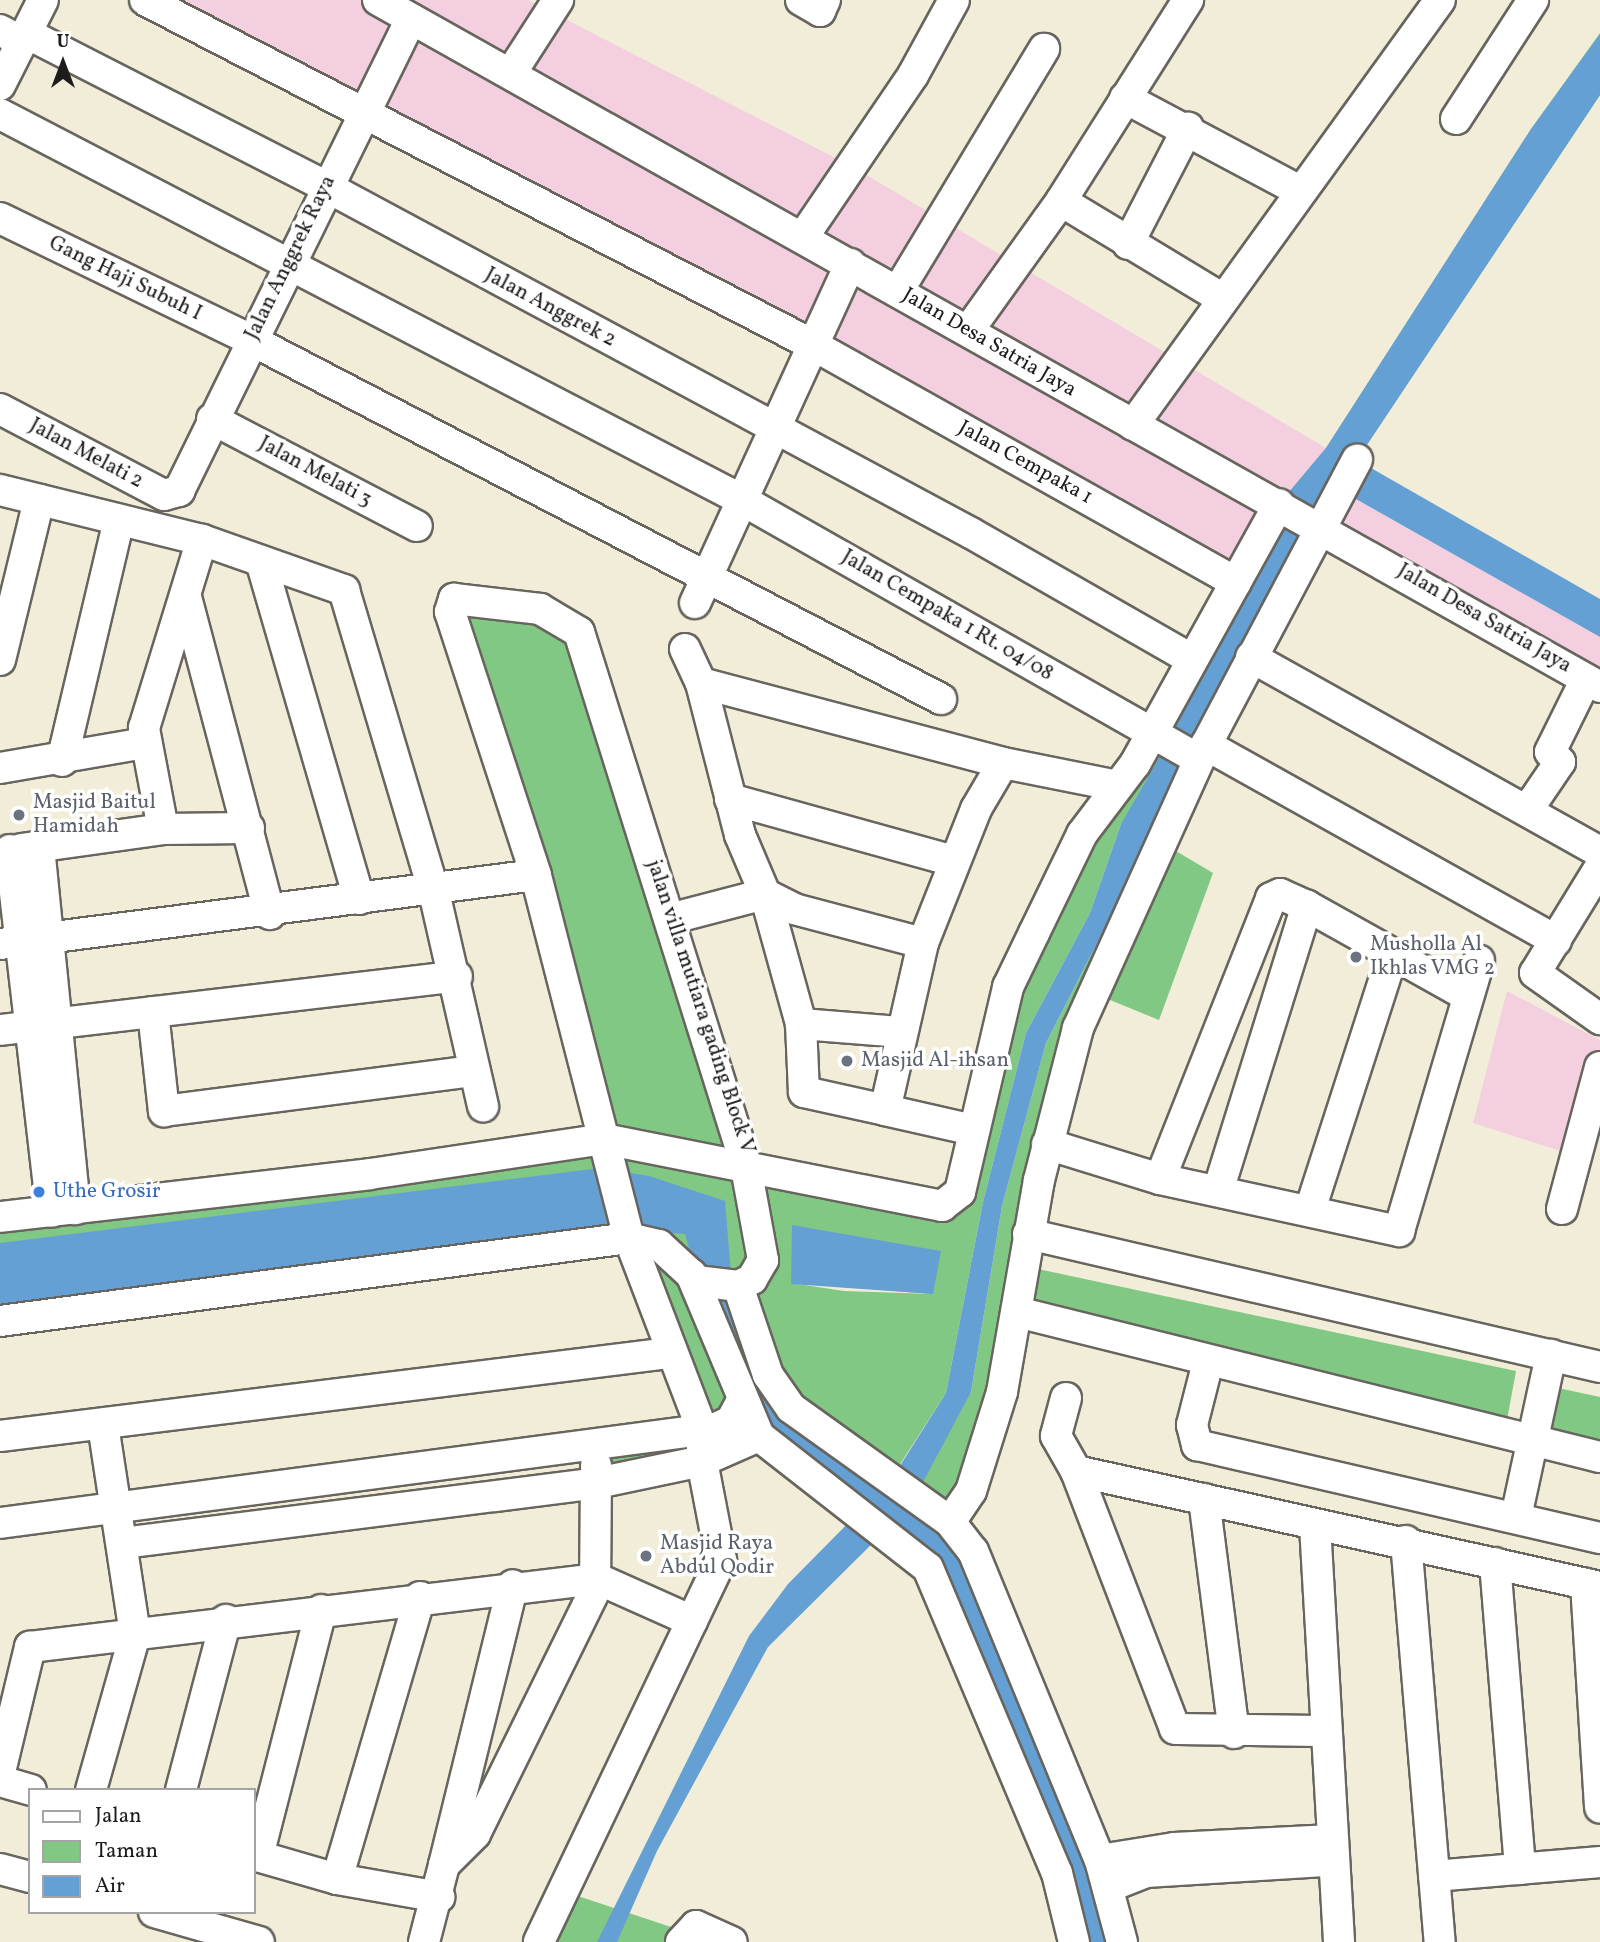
<!DOCTYPE html>
<style>
body{margin:0}
#map{position:relative;width:1600px;height:1942px;overflow:hidden;background:#f2edd8;font-family:Vollkorn,serif}
div>[style]{position:absolute}
[style*='--x']{left:calc(var(--x)*1px);top:calc(var(--y)*1px);width:calc(var(--w)*1px);rotate:calc(var(--a)*1deg)}
.built>*{inset:0;background:#f3cfdf}
.green>*{inset:0;background:#81c884}
.water>*{inset:0;background:#65a0d5}
.roads{filter:drop-shadow(2px 0 #67655e) drop-shadow(-2px 0 #67655e) drop-shadow(0 2px #67655e) drop-shadow(0 -2px #67655e)}
.minor>*{height:30px;margin:-15px;padding:0 15px;transform-origin:15px;border-radius:15px;background:#fff}
.dots>*{width:19px;height:19px;translate:-50% -50%;box-sizing:border-box;border:4px solid #fff;border-radius:50%}
span{translate:-50% -50%;white-space:nowrap;text-align:center;line-height:1.15;-webkit-text-stroke:7px #fff;paint-order:stroke}
.street-label{font-size:21px;color:#1c1c1c}
.worship-label{font-size:21px;color:#5b616d}
.left{translate:0 -50%;text-align:left}
.shop-label{font-size:21px;color:#366cbe}
.legend{position:absolute;left:28px;top:1788px;width:228px;height:126px;box-sizing:border-box;background:#fff;border:2px solid #a4a4a4;margin:0;padding:9px 12px;list-style:none;font-size:21px;color:#1c1c1c}
.legend li{display:flex;align-items:center;gap:14px;height:35px}
.legend b{width:35px;border:2px solid #a4a4a4}
.north{position:absolute;left:28px;top:28px;width:70px;height:70px;-webkit-text-stroke:5px #fff;paint-order:stroke;rotate:0deg;font-size:19px;font-weight:700;line-height:28px;text-align:center;color:#1c1c1c}
.north::after{content:'';display:block;margin:auto;width:24px;height:32px;background:#1c1c1c;clip-path:polygon(50% 0,100% 100%,50% 72%,0 100%)}
</style>
<div id="map">
<div class="built">
<div style="clip-path:polygon(145px 0,528px 0,853px 167px,1326px 448px,1279px 504px,1236px 582px)"></div>
<div style="clip-path:polygon(1340px 490px,1600px 637px,1600px 687px,1321px 526px)"></div>
<div style="clip-path:polygon(1507px 991px,1600px 1040px,1600px 1067px,1576px 1156px,1473px 1123px)"></div>
</div>
<div class="green">
<div style="clip-path:polygon(evenodd,1600px 33px,1600px 95px,1352px 466px,1159px 841px,1213px 873px,1159px 1020px,1093px 993px,1024px 1266px,1516px 1371px,1507px 1420px,1020px 1295px,1002px 1392px,928px 1568px,759px 1437px,597px 1483px,595px 1443px,702px 1429px,629px 1238px,0 1321px,0 1217px,603px 1139px,449px 603px,579px 632px,745px 1162px,942px 1206px,1008px 987px,1279px 504px,1326px 448px,1531px 129px,1600px 33px,1169px 802px,1046px 1043px,1002px 1206px,971px 1392px,897px 1469px,946px 1393px,983px 1202px,1026px 1033px,1090px 913px,1121px 824px,1169px 802px,1600px 33px,791px 1283px,933px 1294px,844px 1291px,791px 1283px)"></div>
<div style="clip-path:polygon(1544px 1385px,1600px 1397px,1600px 1457px,1530px 1439px)"></div>
<div style="clip-path:polygon(563px 1891px,686px 1932px,681px 1942px,540px 1942px)"></div>
</div>
<div class="water">
<div style="clip-path:polygon(1600px 34px,1600px 95px,1357px 460px,1600px 599px,1600px 637px,1340px 490px,1169px 802px,1046px 1043px,1002px 1206px,971px 1392px,922px 1484px,961px 1547px,1089px 1864px,1111px 1942px,1086px 1942px,1019px 1754px,889px 1527px,768px 1647px,657px 1851px,617px 1942px,597px 1942px,749px 1636px,788px 1584px,864px 1507px,765px 1430px,698px 1281px,685px 1234px,609px 1229px,0 1305px,0 1243px,600px 1168px,649px 1176px,725px 1201px,732px 1286px,762px 1378px,891px 1480px,946px 1393px,983px 1202px,1026px 1033px,1090px 913px,1121px 824px,1168px 743px,1152px 732px,1279px 504px,1326px 448px,1531px 129px)"></div>
<div style="clip-path:polygon(792px 1225px,941px 1251px,933px 1294px,791px 1284px)"></div>
</div>
<div class="roads">
<div class="minor">
<div style="--x:145;--y:0;--w:752;--a:27.31"></div>
<div style="--x:813;--y:345;--w:485;--a:29.3"></div>
<div style="--x:378;--y:0;--w:1402;--a:29.34"></div>
<div style="--x:801;--y:0;--w:22;--a:30"></div>
<div style="--x:820;--y:11;--w:12;--a:-66"></div>
<div style="--x:0;--y:30;--w:25;--a:29"></div>
<div style="--x:26;--y:33;--w:338;--a:27.1"></div>
<div style="--x:327;--y:187;--w:731;--a:28.25"></div>
<div style="--x:971;--y:533;--w:251;--a:29.8"></div>
<div style="--x:511;--y:73;--w:87;--a:-57.2"></div>
<div style="--x:0;--y:85;--w:95;--a:-63.2"></div>
<div style="--x:1125;--y:98;--w:198;--a:28"></div>
<div style="--x:0;--y:114;--w:836;--a:27.48"></div>
<div style="--x:742;--y:500;--w:524;--a:29.6"></div>
<div style="--x:1456;--y:119;--w:142;--a:-57.1"></div>
<div style="--x:1061;--y:201;--w:189;--a:31.2"></div>
<div style="--x:0;--y:218;--w:279;--a:25.9"></div>
<div style="--x:251;--y:340;--w:778;--a:27.49"></div>
<div style="--x:803;--y:237;--w:196;--a:-55.8"></div>
<div style="--x:913;--y:75;--w:85;--a:-61.3"></div>
<div style="--x:1128;--y:244;--w:131;--a:-62.7"></div>
<div style="--x:898;--y:291;--w:283;--a:-58.9"></div>
<div style="--x:968;--y:331;--w:160;--a:-54.4"></div>
<div style="--x:1061;--y:201;--w:238;--a:-57.7"></div>
<div style="--x:0;--y:409;--w:185;--a:27.7"></div>
<div style="--x:164;--y:495;--w:16;--a:-15"></div>
<div style="--x:179;--y:491;--w:526;--a:-63.82"></div>
<div style="--x:212;--y:419;--w:231;--a:27.6"></div>
<div style="--x:1133;--y:425;--w:524;--a:-54.16"></div>
<div style="--x:0;--y:490;--w:208;--a:13.9"></div>
<div style="--x:202;--y:540;--w:151;--a:19.4"></div>
<div style="--x:344;--y:590;--w:315;--a:73.4"></div>
<div style="--x:434;--y:892;--w:220;--a:77.1"></div>
<div style="--x:261;--y:561;--w:352;--a:73.8"></div>
<div style="--x:186;--y:597;--w:328;--a:75.2"></div>
<div style="--x:454;--y:599;--w:87;--a:6.6"></div>
<div style="--x:540;--y:609;--w:45;--a:30.5"></div>
<div style="--x:579;--y:632;--w:555;--a:72.61"></div>
<div style="--x:745;--y:1162;--w:100;--a:79.6"></div>
<div style="--x:763;--y:1260;--w:22;--a:120"></div>
<div style="--x:752;--y:1279;--w:16;--a:153"></div>
<div style="--x:738;--y:1286;--w:40;--a:-172.9"></div>
<div style="--x:698;--y:1281;--w:53;--a:-137.3"></div>
<div style="--x:659;--y:1245;--w:31;--a:-167"></div>
<div style="--x:629;--y:1238;--w:375;--a:-104.4"></div>
<div style="--x:536;--y:875;--w:277;--a:-108.1"></div>
<div style="--x:450;--y:612;--w:14;--a:-73"></div>
<div style="--x:695;--y:603;--w:373;--a:-65.4"></div>
<div style="--x:685;--y:649;--w:38;--a:65"></div>
<div style="--x:701;--y:683;--w:157;--a:75.6"></div>
<div style="--x:740;--y:835;--w:64;--a:67"></div>
<div style="--x:765;--y:894;--w:135;--a:74.5"></div>
<div style="--x:801;--y:1024;--w:68;--a:87.5"></div>
<div style="--x:804;--y:1092;--w:83;--a:12.5"></div>
<div style="--x:1251;--y:657;--w:400;--a:29.2"></div>
<div style="--x:0;--y:660;--w:165;--a:-76.3"></div>
<div style="--x:701;--y:683;--w:312;--a:14.8"></div>
<div style="--x:1003;--y:763;--w:117;--a:11.3"></div>
<div style="--x:1206;--y:745;--w:323;--a:-62.1"></div>
<div style="--x:62;--y:761;--w:248;--a:-76.7"></div>
<div style="--x:0;--y:768;--w:147;--a:-9.8"></div>
<div style="--x:730;--y:799;--w:231;--a:15.5"></div>
<div style="--x:1528;--y:809;--w:57;--a:-55.8"></div>
<div style="--x:1560;--y:762;--w:14;--a:-135"></div>
<div style="--x:1550;--y:752;--w:81;--a:-63.7"></div>
<div style="--x:163;--y:829;--w:103;--a:-100.7"></div>
<div style="--x:144;--y:728;--w:197;--a:-72.9"></div>
<div style="--x:39;--y:847;--w:364;--a:84.3"></div>
<div style="--x:21;--y:849;--w:143;--a:-8"></div>
<div style="--x:163;--y:829;--w:86;--a:-0.7"></div>
<div style="--x:10;--y:850;--w:364;--a:83.4"></div>
<div style="--x:1600;--y:867;--w:124;--a:121.5"></div>
<div style="--x:1535;--y:973;--w:80;--a:35.3"></div>
<div style="--x:673;--y:918;--w:95;--a:-14.6"></div>
<div style="--x:765;--y:894;--w:33;--a:27"></div>
<div style="--x:794;--y:909;--w:133;--a:14.8"></div>
<div style="--x:923;--y:943;--w:144;--a:-68.4"></div>
<div style="--x:976;--y:809;--w:53;--a:-59.6"></div>
<div style="--x:923;--y:943;--w:171;--a:102.8"></div>
<div style="--x:885;--y:1110;--w:90;--a:12.8"></div>
<div style="--x:0;--y:944;--w:540;--a:-7.34"></div>
<div style="--x:153;--y:1012;--w:100;--a:83.7"></div>
<div style="--x:164;--y:1111;--w:313;--a:-7.4"></div>
<div style="--x:801;--y:1024;--w:99;--a:4.6"></div>
<div style="--x:0;--y:1030;--w:460;--a:-6.7"></div>
<div style="--x:1047;--y:1144;--w:118;--a:17.2"></div>
<div style="--x:1160;--y:1179;--w:245;--a:12.3"></div>
<div style="--x:1399;--y:1231;--w:282;--a:-73.5"></div>
<div style="--x:1160;--y:1179;--w:302;--a:-68.4"></div>
<div style="--x:1271;--y:898;--w:10;--a:-24"></div>
<div style="--x:1280;--y:894;--w:30;--a:24"></div>
<div style="--x:1307;--y:906;--w:182;--a:29.2"></div>
<div style="--x:1218;--y:1191;--w:299;--a:-72.7"></div>
<div style="--x:1562;--y:1209;--w:147;--a:-75"></div>
<div style="--x:1310;--y:1210;--w:267;--a:-72.1"></div>
<div style="--x:0;--y:1217;--w:372;--a:-6.6"></div>
<div style="--x:370;--y:1174;--w:237;--a:-8.5"></div>
<div style="--x:604;--y:1139;--w:345;--a:11.2"></div>
<div style="--x:942;--y:1206;--w:23;--a:-38"></div>
<div style="--x:960;--y:1192;--w:211;--a:-76.8"></div>
<div style="--x:1008;--y:987;--w:60;--a:-64.3"></div>
<div style="--x:1034;--y:933;--w:110;--a:-64.1"></div>
<div style="--x:1082;--y:834;--w:88;--a:-52.9"></div>
<div style="--x:1135;--y:764;--w:297;--a:-61"></div>
<div style="--x:1028;--y:1234;--w:587;--a:13.09"></div>
<div style="--x:691;--y:1274;--w:176;--a:67.2"></div>
<div style="--x:759;--y:1436;--w:214;--a:38"></div>
<div style="--x:928;--y:1568;--w:331;--a:67.1"></div>
<div style="--x:1057;--y:1873;--w:71;--a:76.2"></div>
<div style="--x:738;--y:1286;--w:94;--a:71.4"></div>
<div style="--x:768;--y:1375;--w:40;--a:55.1"></div>
<div style="--x:791;--y:1408;--w:196;--a:35.6"></div>
<div style="--x:950;--y:1522;--w:37;--a:52"></div>
<div style="--x:973;--y:1551;--w:334;--a:67.7"></div>
<div style="--x:1100;--y:1860;--w:85;--a:75"></div>
<div style="--x:1017;--y:1312;--w:601;--a:13.97"></div>
<div style="--x:0;--y:1321;--w:634;--a:-7.52"></div>
<div style="--x:629;--y:1238;--w:204;--a:69.1"></div>
<div style="--x:702;--y:1429;--w:32;--a:90"></div>
<div style="--x:702;--y:1461;--w:101;--a:79.1"></div>
<div style="--x:721;--y:1560;--w:423;--a:115.5"></div>
<div style="--x:1208;--y:1362;--w:65;--a:104.3"></div>
<div style="--x:1192;--y:1425;--w:21;--a:76"></div>
<div style="--x:1197;--y:1445;--w:414;--a:13"></div>
<div style="--x:1066;--y:1398;--w:39;--a:105"></div>
<div style="--x:1056;--y:1436;--w:40;--a:60.3"></div>
<div style="--x:1076;--y:1471;--w:276;--a:69"></div>
<div style="--x:1175;--y:1729;--w:148;--a:0.8"></div>
<div style="--x:0;--y:1436;--w:673;--a:-7.08"></div>
<div style="--x:1076;--y:1471;--w:537;--a:12.48"></div>
<div style="--x:1204;--y:1499;--w:236;--a:82.7"></div>
<div style="--x:1516;--y:1517;--w:166;--a:-77.8"></div>
<div style="--x:950;--y:1522;--w:37;--a:-56"></div>
<div style="--x:971;--y:1491;--w:104;--a:-72.6"></div>
<div style="--x:1002;--y:1392;--w:215;--a:-80.1"></div>
<div style="--x:1039;--y:1180;--w:157;--a:-75.6"></div>
<div style="--x:1078;--y:1028;--w:311;--a:-65.7"></div>
<div style="--x:1206;--y:745;--w:401;--a:29.2"></div>
<div style="--x:0;--y:1523;--w:722;--a:-7.56"></div>
<div style="--x:716;--y:1428;--w:17;--a:-25"></div>
<div style="--x:731;--y:1421;--w:21;--a:-62"></div>
<div style="--x:1315;--y:1525;--w:418;--a:86.7"></div>
<div style="--x:1406;--y:1541;--w:402;--a:85.2"></div>
<div style="--x:123;--y:1543;--w:478;--a:-7.2"></div>
<div style="--x:597;--y:1483;--w:107;--a:-11.8"></div>
<div style="--x:702;--y:1461;--w:62;--a:-23.7"></div>
<div style="--x:1495;--y:1563;--w:307;--a:85.3"></div>
<div style="--x:1586;--y:1584;--w:224;--a:86.4"></div>
<div style="--x:0;--y:1772;--w:129;--a:-76.5"></div>
<div style="--x:30;--y:1647;--w:572;--a:-6.83"></div>
<div style="--x:598;--y:1579;--w:103;--a:24.1"></div>
<div style="--x:0;--y:1781;--w:32;--a:16"></div>
<div style="--x:91;--y:1790;--w:162;--a:-74.2"></div>
<div style="--x:135;--y:1634;--w:210;--a:-98.7"></div>
<div style="--x:181;--y:1790;--w:176;--a:-75.2"></div>
<div style="--x:254;--y:1855;--w:86;--a:16.1"></div>
<div style="--x:337;--y:1879;--w:104;--a:10"></div>
<div style="--x:258;--y:1856;--w:254;--a:-75.6"></div>
<div style="--x:1100;--y:1860;--w:75;--a:-9.2"></div>
<div style="--x:1174;--y:1848;--w:158;--a:-2.9"></div>
<div style="--x:444;--y:1865;--w:288;--a:-76.2"></div>
<div style="--x:0;--y:1869;--w:31;--a:15"></div>
<div style="--x:1434;--y:1876;--w:167;--a:-4.8"></div>
<div style="--x:337;--y:1879;--w:294;--a:-73.6"></div>
<div style="--x:1108;--y:1887;--w:41;--a:-21.5"></div>
<div style="--x:1146;--y:1872;--w:179;--a:-3.5"></div>
<div style="--x:154;--y:1912;--w:109;--a:15.9"></div>
<div style="--x:424;--y:1942;--w:80;--a:-75.4"></div>
<div style="--x:444;--y:1865;--w:44;--a:-45"></div>
<div style="--x:475;--y:1834;--w:272;--a:-63.8"></div>
<div style="--x:595;--y:1590;--w:125;--a:-89.5"></div>
<div style="--x:681;--y:1942;--w:22;--a:-47"></div>
<div style="--x:696;--y:1926;--w:39;--a:24"></div>
</div>
</div>
<div class="dots">
<div style="left:19px;top:815px;background:#6b7280"></div>
<div style="left:1356px;top:957px;background:#6b7280"></div>
<div style="left:847px;top:1061px;background:#6b7280"></div>
<div style="left:39px;top:1192px;background:#3f7fe0"></div>
<div style="left:646px;top:1556px;background:#6b7280"></div>
</div>
<div class="street-label">
<span style="left:291px;top:258px;rotate:-64deg">Jalan Anggrek Raya</span>
<span style="left:125px;top:279px;rotate:26deg">Gang Haji Subuh I</span>
<span style="left:550px;top:308px;rotate:28deg">Jalan Anggrek 2</span>
<span style="left:989px;top:343px;rotate:30deg">Jalan Desa Satria Jaya</span>
<span style="left:86px;top:454px;rotate:28deg">Jalan Melati 2</span>
<span style="left:1025px;top:463px;rotate:29deg">Jalan Cempaka 1</span>
<span style="left:315px;top:472px;rotate:28deg">Jalan Melati 3</span>
<span style="left:947px;top:616px;rotate:30deg">Jalan Cempaka 1 Rt. 04/08</span>
<span style="left:1484px;top:619px;rotate:30deg">Jalan Desa Satria Jaya</span>
<span style="left:700px;top:1007px;rotate:72deg">jalan villa mutiara gading Block V</span>
</div>
<div class="worship-label">
<span class="left" style="left:33px;top:815px">Masjid Baitul<br>Hamidah</span>
<span class="left" style="left:1370px;top:957px">Musholla Al<br>Ikhlas VMG 2</span>
<span class="left" style="left:861px;top:1061px">Masjid Al-ihsan</span>
<span class="left" style="left:660px;top:1556px">Masjid Raya<br>Abdul Qodir</span>
</div>
<div class="shop-label">
<span class="left" style="left:53px;top:1192px">Uthe Grosir</span>
</div>
<ul class="legend">
<li><b style="height:9px;background:#fff"></b>Jalan</li>
<li><b style="height:19px;background:#81c884"></b>Taman</li>
<li><b style="height:19px;background:#65a0d5"></b>Air</li>
</ul>
<div class="north">U</div>
</div>
